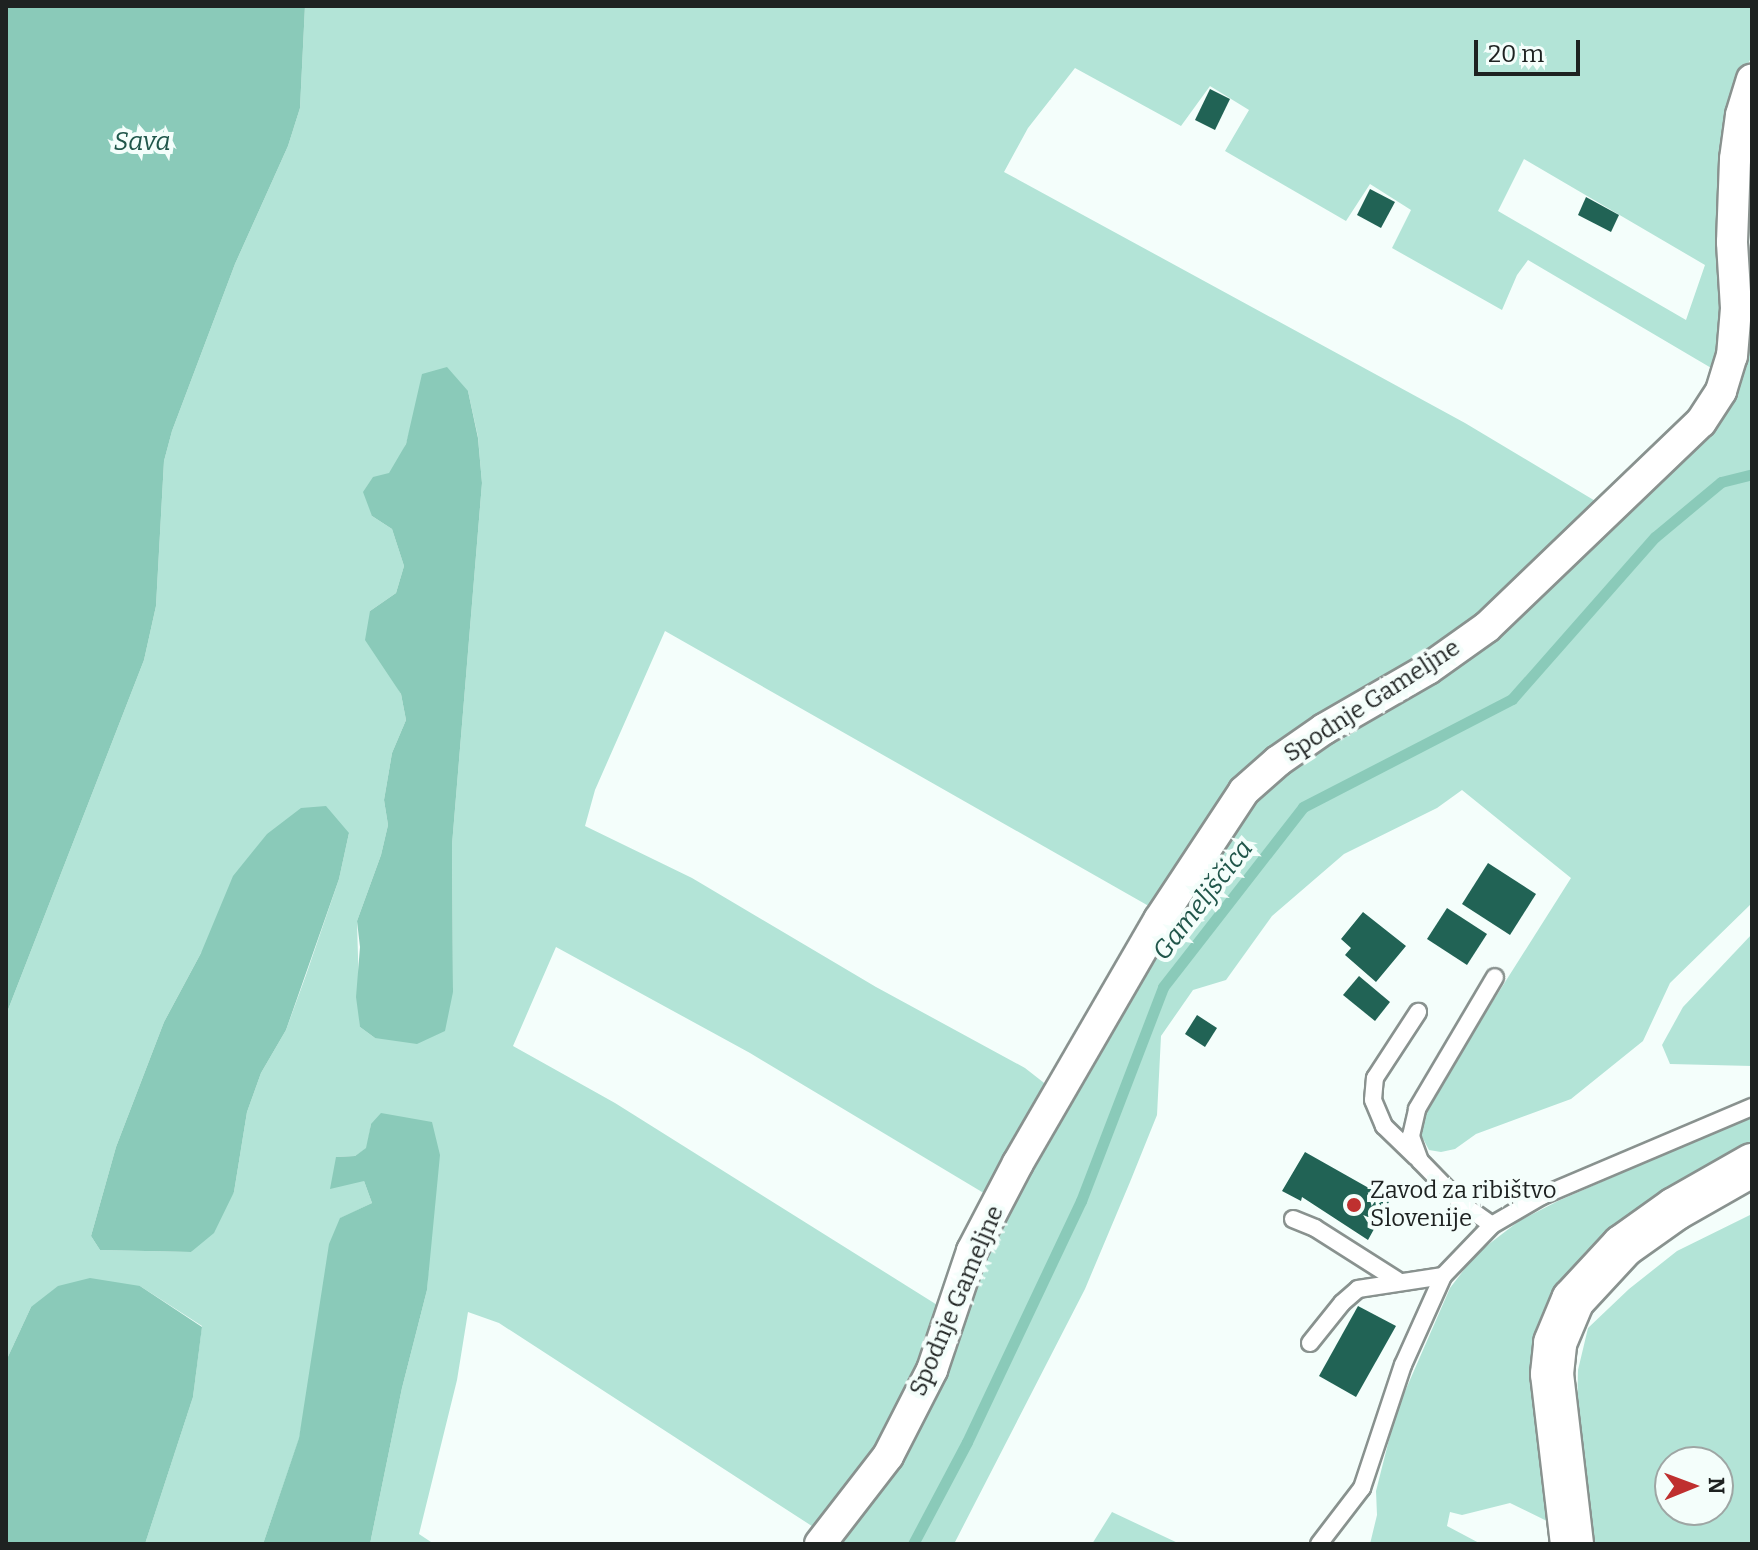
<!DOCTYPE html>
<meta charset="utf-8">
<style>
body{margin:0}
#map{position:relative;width:1758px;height:1550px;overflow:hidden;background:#f4fefb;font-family:Bitter,serif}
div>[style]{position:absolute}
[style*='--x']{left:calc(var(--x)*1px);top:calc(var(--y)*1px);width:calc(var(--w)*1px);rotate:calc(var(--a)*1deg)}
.green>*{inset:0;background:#b3e4d7}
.water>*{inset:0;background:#8acab9}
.stream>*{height:11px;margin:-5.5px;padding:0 5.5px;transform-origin:5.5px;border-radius:5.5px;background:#8acab9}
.building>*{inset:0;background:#216355}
.roads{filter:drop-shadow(2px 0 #89928f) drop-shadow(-2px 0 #89928f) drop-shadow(0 2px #89928f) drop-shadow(0 -2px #89928f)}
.lane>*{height:16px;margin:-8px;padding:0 8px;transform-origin:8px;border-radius:8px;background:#fff}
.street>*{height:30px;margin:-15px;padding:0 15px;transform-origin:15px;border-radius:15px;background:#fff}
.secondary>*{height:42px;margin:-21px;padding:0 21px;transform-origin:21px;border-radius:21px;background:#fff}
.dots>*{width:22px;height:22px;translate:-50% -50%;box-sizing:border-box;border:4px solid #f4fefb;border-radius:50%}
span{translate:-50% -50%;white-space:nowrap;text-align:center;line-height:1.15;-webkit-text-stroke:8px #f4fefb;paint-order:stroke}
.street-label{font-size:24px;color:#1e2221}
.poi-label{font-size:24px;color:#1e2221}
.left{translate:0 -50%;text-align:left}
.water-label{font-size:26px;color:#20564a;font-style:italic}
.frame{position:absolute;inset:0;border:8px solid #1e2221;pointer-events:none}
.north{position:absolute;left:1654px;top:1446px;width:80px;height:80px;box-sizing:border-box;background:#f4fefb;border:2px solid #9ea6a4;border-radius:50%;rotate:89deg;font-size:22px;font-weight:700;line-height:32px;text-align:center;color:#1e2221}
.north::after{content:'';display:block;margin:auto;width:28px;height:36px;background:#bf302f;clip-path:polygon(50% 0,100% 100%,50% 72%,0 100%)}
.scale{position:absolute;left:1474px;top:40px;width:106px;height:36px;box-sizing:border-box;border:4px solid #1e2221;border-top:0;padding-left:10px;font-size:24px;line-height:28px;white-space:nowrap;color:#1e2221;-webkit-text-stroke:6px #f4fefb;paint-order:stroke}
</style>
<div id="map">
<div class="green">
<div style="clip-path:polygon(evenodd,305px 6px,1752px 6px,1752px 56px,1740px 80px,1726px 332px,1718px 372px,1528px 260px,1517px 275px,1502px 310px,1392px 248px,1411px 210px,1370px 184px,1346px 221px,1225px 151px,1249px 110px,1210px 86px,1181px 126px,1075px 68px,1028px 128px,1004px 172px,1465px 423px,1602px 505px,1481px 617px,1428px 654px,1294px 733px,1154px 909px,665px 631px,595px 790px,585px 826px,692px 878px,876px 987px,1025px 1068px,1048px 1086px,987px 1195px,750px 1053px,556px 947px,513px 1046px,615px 1103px,942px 1308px,921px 1368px,878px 1447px,818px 1530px,499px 1323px,468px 1312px,457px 1380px,419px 1534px,434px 1544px,370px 1544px,402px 1388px,427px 1290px,431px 1230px,371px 1124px,367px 1148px,355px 1156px,336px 1157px,364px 1181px,372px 1203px,341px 1218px,299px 1439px,263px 1544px,145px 1544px,193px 1397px,202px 1326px,140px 1286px,31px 1307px,6px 1361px,6px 1015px,144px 660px,156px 606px,164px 461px,172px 431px,235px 264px,288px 146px,300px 108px,305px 6px,1524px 159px,1705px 265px,1686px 320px,1498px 211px,1524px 159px,305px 6px,468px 391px,478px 437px,482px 483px,452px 845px,453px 992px,375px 1038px,360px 1027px,357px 921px,381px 855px,388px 825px,384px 800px,392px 753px,406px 720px,401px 694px,387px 669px,370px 611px,396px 593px,404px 566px,392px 529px,372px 516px,406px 444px,415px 413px,468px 391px,305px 6px,349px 833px,339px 879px,306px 975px,286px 1030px,261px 1073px,247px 1112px,234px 1192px,191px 1252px,100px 1250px,91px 1236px,116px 1147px,164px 1022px,201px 953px,349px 833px)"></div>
<div style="clip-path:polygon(1752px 155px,1752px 903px,1670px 983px,1643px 1041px,1571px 1099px,1476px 1134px,1455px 1149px,1441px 1152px,1429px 1150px,1421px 1135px,1424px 1110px,1571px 878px,1462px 790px,1437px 808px,1344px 854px,1272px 916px,1226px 980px,1193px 990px,1161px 1036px,1157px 1115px,1130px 1182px,1085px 1289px,954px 1544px,834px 1544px,978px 1263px,1099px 1040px,1253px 797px,1298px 758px,1407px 697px,1738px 376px,1750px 266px)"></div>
<div style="clip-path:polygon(1752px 934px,1752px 1066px,1670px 1064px,1662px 1045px,1683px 1007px)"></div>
<div style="clip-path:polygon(1752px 1116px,1752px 1144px,1643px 1210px,1586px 1251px,1560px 1286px,1553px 1524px,1510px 1503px,1462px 1515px,1450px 1512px,1447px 1526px,1481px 1544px,1370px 1544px,1377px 1515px,1376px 1491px,1396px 1412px,1450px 1288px,1476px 1254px,1519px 1221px,1558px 1201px)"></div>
<div style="clip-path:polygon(evenodd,1752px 1214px,1752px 1544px,1591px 1544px,1577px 1411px,1578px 1370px,1588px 1328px,1629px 1289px,1677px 1251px,1752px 1214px,1670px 1462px,1718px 1462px,1718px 1510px,1670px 1510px,1670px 1462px)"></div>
<div style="clip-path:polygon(1112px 1512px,1180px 1544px,1092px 1544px)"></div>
</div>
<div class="water">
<div style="clip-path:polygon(7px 6px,305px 6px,300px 108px,288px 146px,235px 264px,172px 431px,164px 461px,156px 606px,144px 660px,6px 1015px)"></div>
<div style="clip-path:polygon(447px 367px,468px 391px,478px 438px,482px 483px,452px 845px,453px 992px,445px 1031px,417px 1044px,375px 1038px,360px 1027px,356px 997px,360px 947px,357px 921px,381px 855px,388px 825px,384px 800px,392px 753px,406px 720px,401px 694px,365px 640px,370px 611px,396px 593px,404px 566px,392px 529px,372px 516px,363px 492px,373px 477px,389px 473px,406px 444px,422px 374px)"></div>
<div style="clip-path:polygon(326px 806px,349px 833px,339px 879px,286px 1030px,261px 1073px,247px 1112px,234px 1192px,214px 1233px,191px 1252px,100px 1250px,91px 1236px,116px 1147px,164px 1022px,201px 953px,233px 876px,267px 834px,301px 808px)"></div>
<div style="clip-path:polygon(381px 1113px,432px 1122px,440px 1155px,427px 1290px,402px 1388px,370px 1544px,263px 1544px,299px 1438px,329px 1244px,340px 1218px,372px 1203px,364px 1181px,330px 1189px,336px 1157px,355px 1156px,366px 1148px,371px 1124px)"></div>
<div style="clip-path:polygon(90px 1278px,140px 1286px,202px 1327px,193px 1397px,145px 1544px,6px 1544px,6px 1361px,31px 1307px,58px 1286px)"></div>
</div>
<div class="stream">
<div style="--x:913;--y:1544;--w:115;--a:-62.1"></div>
<div style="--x:967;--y:1442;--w:267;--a:-64.7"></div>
<div style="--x:1081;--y:1201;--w:229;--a:-69"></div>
<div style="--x:1163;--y:987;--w:228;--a:-52.1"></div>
<div style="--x:1303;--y:807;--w:235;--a:-27.3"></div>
<div style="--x:1512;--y:699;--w:216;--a:-48.6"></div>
<div style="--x:1655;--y:537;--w:86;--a:-39.8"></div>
<div style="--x:1721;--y:482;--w:32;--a:-14"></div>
</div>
<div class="building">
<div style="clip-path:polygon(1210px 89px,1230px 99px,1215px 130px,1195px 120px)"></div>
<div style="clip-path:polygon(1370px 189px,1395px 202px,1381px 228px,1357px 215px)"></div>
<div style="clip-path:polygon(1586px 197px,1619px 215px,1611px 232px,1578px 215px)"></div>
<div style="clip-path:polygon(1488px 863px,1536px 894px,1510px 935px,1462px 904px)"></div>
<div style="clip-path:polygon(1447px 908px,1487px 934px,1467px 965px,1427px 939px)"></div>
<div style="clip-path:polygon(1363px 912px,1406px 946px,1376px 982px,1345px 955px,1351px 948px,1341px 939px)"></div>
<div style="clip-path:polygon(1359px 976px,1390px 1002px,1375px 1021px,1343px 995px)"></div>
<div style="clip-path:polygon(1197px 1015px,1217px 1028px,1205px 1047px,1185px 1034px)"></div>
<div style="clip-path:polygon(1305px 1152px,1390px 1200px,1368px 1240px,1302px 1197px,1301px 1201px,1282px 1191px)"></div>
<div style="clip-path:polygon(1358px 1306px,1396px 1326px,1356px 1397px,1319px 1376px)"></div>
</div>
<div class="roads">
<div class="lane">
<div style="--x:1416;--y:1157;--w:45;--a:-135.9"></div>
<div style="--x:1384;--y:1126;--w:28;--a:-113"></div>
<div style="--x:1373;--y:1100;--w:22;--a:-85"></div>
<div style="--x:1375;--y:1078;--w:79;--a:-56.9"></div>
<div style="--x:1293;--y:1219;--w:24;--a:22"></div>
<div style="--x:1315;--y:1228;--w:97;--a:32.4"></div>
<div style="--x:1492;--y:1225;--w:35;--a:-145"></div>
<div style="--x:1463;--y:1205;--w:62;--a:-134.3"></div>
<div style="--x:1420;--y:1161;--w:27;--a:-110"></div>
<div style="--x:1411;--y:1136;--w:28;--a:-77"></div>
<div style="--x:1417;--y:1109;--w:153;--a:-59.4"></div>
<div style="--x:1310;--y:1343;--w:51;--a:-51.3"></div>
<div style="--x:1342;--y:1303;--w:21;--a:-41"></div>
<div style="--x:1358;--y:1289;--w:86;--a:-8.7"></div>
<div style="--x:1319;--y:1544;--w:71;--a:-52.5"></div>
<div style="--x:1362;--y:1488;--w:130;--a:-71.6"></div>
<div style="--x:1403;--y:1365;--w:98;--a:-65.8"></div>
<div style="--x:1443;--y:1276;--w:71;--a:-46.1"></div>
<div style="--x:1492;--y:1225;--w:58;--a:-30.1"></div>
<div style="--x:1542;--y:1196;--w:228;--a:-23"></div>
</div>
<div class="street">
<div style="--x:820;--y:1544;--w:111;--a:-52.3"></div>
<div style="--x:888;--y:1456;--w:97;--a:-62.9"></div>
<div style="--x:932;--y:1370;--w:126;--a:-71.4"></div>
<div style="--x:972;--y:1251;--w:99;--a:-62.4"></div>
<div style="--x:1018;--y:1163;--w:281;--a:-59.9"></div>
<div style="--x:1159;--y:920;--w:154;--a:-56.6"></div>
<div style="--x:1244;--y:791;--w:45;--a:-41.4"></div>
<div style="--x:1278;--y:761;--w:56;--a:-34.8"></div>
<div style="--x:1324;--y:729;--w:120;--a:-30"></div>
<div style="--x:1428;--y:669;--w:72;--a:-35.4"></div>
<div style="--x:1487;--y:627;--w:296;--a:-43.8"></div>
<div style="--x:1701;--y:422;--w:37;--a:-57"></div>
<div style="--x:1721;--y:391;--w:37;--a:-73"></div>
<div style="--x:1732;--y:356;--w:48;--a:-85.2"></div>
<div style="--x:1736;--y:308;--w:66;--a:-93.5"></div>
<div style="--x:1732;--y:242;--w:83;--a:-87.9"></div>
<div style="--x:1735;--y:159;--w:44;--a:-82.2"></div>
<div style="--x:1741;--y:115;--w:37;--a:-73"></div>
</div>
<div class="secondary">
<div style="--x:1572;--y:1544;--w:171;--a:-96.7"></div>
<div style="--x:1552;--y:1374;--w:31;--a:-84"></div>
<div style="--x:1555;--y:1343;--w:47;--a:-67.3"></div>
<div style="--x:1573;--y:1300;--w:74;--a:-47.2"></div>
<div style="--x:1623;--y:1246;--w:64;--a:-35.4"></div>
<div style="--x:1675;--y:1209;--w:89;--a:-29.7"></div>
</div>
</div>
<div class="dots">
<div style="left:1354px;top:1205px;background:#bf302f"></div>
</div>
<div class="street-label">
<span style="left:1372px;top:701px;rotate:-33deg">Spodnje Gameljne</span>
<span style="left:957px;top:1301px;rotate:-67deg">Spodnje Gameljne</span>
</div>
<div class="poi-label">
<span class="left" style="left:1370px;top:1205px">Zavod za ribištvo<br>Slovenije</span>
</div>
<div class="water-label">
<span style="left:142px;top:142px">Sava</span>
<span style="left:1203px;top:900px;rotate:-52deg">Gameljščica</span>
</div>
<div class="frame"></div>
<div class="north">N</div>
<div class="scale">20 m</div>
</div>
